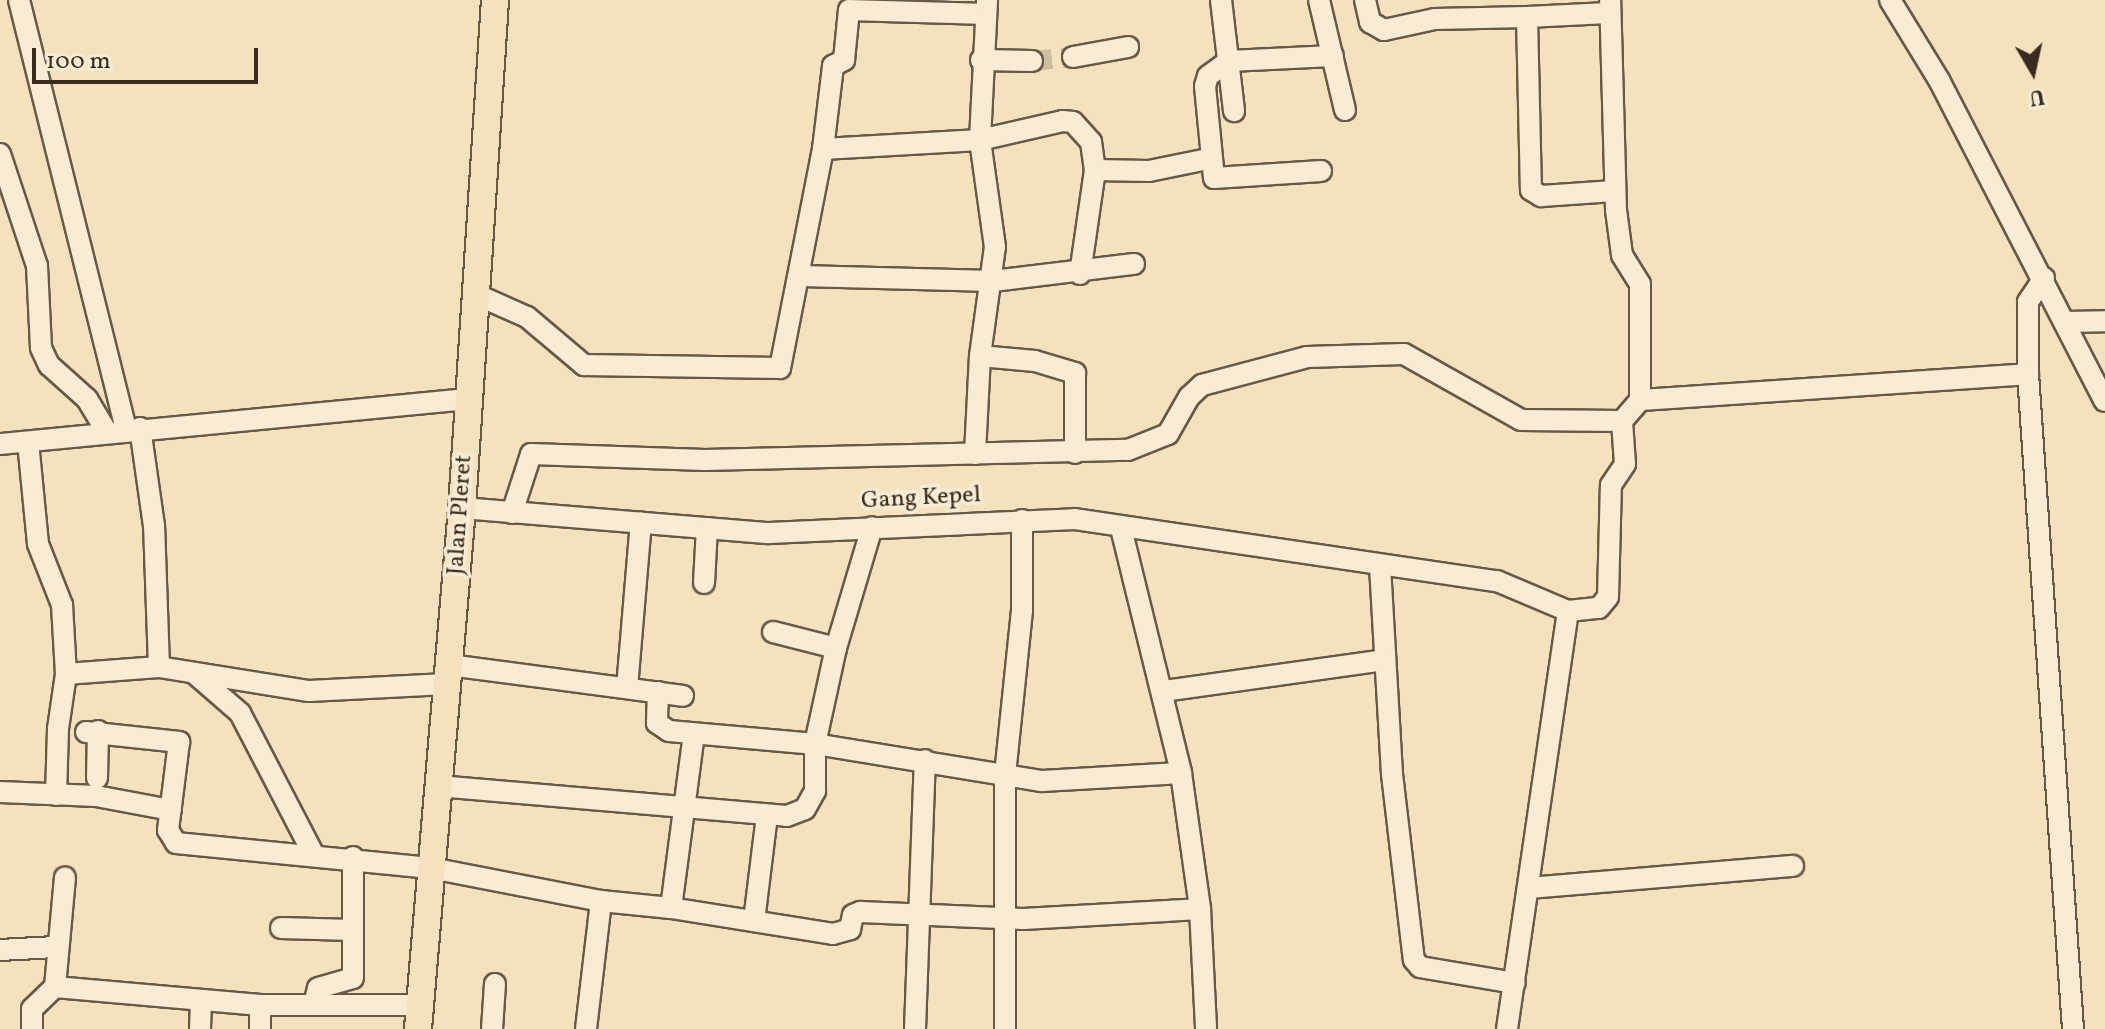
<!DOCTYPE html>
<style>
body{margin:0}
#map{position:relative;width:2105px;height:1029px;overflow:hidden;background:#f4e2bf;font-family:Vollkorn,serif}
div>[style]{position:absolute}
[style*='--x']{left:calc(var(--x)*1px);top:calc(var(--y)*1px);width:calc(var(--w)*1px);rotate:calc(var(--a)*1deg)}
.minor-tunnel>*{height:20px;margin-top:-10px;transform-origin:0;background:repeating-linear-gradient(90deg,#cfbd9f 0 20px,transparent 0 30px)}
.roads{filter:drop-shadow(2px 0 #685946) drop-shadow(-2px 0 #685946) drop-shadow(0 2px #685946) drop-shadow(0 -2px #685946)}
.minor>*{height:20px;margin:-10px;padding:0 10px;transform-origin:10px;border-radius:10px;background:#f8ecd5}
.major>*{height:26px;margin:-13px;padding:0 13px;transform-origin:13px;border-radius:13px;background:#f4e2bf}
span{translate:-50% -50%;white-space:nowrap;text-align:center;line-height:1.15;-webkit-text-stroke:7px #f8ecd5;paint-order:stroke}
.street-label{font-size:24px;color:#3a2b1e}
.north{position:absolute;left:1993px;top:32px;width:80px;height:80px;-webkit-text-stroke:6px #f8ecd5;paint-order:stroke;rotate:171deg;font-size:22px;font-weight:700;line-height:32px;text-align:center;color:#3a2b1e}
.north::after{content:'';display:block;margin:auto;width:28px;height:36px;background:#3a2b1e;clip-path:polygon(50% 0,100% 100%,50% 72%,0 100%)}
.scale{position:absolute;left:32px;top:48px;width:226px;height:36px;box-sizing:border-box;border:4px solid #3a2b1e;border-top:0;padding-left:10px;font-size:24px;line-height:28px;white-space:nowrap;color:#3a2b1e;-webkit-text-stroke:6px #f8ecd5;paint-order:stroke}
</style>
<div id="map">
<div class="minor-tunnel">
<div style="--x:1032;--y:61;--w:41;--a:-5.6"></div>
</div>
<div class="roads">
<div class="minor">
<div style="--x:19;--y:0;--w:443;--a:76"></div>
<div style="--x:1221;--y:0;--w:112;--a:83.3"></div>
<div style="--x:1319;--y:0;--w:113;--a:76.7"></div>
<div style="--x:1365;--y:0;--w:23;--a:77"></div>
<div style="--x:1370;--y:22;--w:16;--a:30"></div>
<div style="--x:1384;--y:30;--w:52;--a:-12.2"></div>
<div style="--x:1435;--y:19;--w:92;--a:-1.2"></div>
<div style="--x:1890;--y:0;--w:94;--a:58.5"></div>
<div style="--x:1939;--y:80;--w:361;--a:62.7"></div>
<div style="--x:1608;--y:13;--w:81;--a:177.2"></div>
<div style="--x:1527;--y:17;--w:173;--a:88.7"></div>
<div style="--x:1531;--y:190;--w:12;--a:31"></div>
<div style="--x:1541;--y:196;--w:74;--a:-3.9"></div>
<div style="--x:1073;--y:57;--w:56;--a:-10.3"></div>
<div style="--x:981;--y:60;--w:51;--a:1.1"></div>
<div style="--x:823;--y:149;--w:84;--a:-83.1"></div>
<div style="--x:833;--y:66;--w:13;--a:-29"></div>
<div style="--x:844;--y:60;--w:50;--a:-84.3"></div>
<div style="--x:849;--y:10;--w:137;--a:1.7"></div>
<div style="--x:0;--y:154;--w:118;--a:71.7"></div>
<div style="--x:37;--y:266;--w:82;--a:87.2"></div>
<div style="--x:41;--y:348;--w:19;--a:65"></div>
<div style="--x:49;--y:365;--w:51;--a:41.8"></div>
<div style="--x:87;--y:399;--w:39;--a:59"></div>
<div style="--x:1095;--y:170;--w:54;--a:1.1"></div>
<div style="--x:1149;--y:171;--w:60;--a:-11.5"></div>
<div style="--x:1321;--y:171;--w:107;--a:176.3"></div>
<div style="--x:1214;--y:178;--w:92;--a:-95.6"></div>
<div style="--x:1205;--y:86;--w:10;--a:-73"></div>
<div style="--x:1208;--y:76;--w:26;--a:-36"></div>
<div style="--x:1229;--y:61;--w:104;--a:-2.8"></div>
<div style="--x:801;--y:276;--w:192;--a:1.5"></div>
<div style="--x:993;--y:281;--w:142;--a:-6.9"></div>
<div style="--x:2044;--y:278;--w:29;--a:124"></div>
<div style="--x:2028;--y:302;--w:72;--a:90"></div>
<div style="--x:2028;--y:374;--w:657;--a:86.07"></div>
<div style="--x:475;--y:294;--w:57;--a:23.9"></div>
<div style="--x:527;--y:317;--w:75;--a:40.1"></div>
<div style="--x:584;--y:365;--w:196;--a:0.9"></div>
<div style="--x:780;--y:368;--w:223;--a:-78.9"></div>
<div style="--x:823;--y:149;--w:157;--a:-3.3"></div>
<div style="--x:980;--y:140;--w:85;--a:-12.9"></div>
<div style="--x:1063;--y:121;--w:10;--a:6"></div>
<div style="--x:1073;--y:122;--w:27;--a:48"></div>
<div style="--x:1091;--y:142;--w:28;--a:82"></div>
<div style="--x:1095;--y:170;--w:105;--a:98.2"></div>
<div style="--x:2066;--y:322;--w:39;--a:-1"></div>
<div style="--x:980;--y:356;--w:55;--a:5.2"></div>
<div style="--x:1035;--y:361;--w:42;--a:16.7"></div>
<div style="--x:1075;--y:373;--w:80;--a:90"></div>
<div style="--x:1640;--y:400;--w:389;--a:-3.8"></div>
<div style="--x:28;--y:442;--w:102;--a:84.4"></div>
<div style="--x:38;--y:544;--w:66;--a:68.5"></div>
<div style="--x:62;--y:605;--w:69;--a:86.7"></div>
<div style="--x:66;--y:674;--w:56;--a:98.3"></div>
<div style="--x:58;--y:729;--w:66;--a:91.7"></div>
<div style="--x:0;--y:444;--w:470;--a:-5.5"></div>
<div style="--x:975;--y:454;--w:98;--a:-87.1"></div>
<div style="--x:980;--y:356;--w:110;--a:-82.2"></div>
<div style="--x:995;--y:247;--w:108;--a:-98"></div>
<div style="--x:980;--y:140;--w:140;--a:-87.1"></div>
<div style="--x:462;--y:508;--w:308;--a:4.7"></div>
<div style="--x:769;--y:533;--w:306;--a:-2.6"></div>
<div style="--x:1075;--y:519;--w:427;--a:8.4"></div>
<div style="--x:1497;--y:581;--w:77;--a:22.9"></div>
<div style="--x:512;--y:513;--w:62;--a:-72.1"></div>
<div style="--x:531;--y:454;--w:174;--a:2"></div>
<div style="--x:705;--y:460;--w:423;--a:-1.4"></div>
<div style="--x:1128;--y:450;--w:43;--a:-21.8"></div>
<div style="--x:1168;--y:434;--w:43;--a:-60.4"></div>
<div style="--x:1189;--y:397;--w:18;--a:-43"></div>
<div style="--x:1202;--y:385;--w:109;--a:-14.9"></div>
<div style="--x:1307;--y:357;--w:97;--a:-1.8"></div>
<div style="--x:1404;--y:354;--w:134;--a:29.4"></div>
<div style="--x:1521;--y:420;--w:101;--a:0.6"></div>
<div style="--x:1121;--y:528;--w:252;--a:76.2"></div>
<div style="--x:1181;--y:773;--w:137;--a:82"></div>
<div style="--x:1380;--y:566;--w:208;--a:86.7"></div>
<div style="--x:1392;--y:774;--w:187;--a:83.3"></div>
<div style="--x:1414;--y:960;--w:9;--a:49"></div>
<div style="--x:1420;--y:967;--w:96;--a:9.6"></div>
<div style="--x:704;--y:583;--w:55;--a:-86.9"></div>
<div style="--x:773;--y:632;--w:65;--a:14.3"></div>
<div style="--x:449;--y:665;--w:236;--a:7.5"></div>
<div style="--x:159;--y:667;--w:152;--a:9.1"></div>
<div style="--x:309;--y:691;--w:138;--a:-2.9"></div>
<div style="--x:194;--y:673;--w:61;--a:41"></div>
<div style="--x:240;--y:713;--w:158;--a:62.5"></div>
<div style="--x:66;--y:674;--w:93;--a:-4.3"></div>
<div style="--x:159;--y:667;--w:141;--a:-92"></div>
<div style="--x:154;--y:526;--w:99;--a:-98.1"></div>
<div style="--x:627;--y:688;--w:166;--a:-85.2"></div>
<div style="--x:1164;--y:691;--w:223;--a:-8"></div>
<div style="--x:658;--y:692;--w:31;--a:92"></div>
<div style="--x:657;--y:723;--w:14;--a:34"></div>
<div style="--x:669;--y:731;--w:147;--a:5.1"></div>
<div style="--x:815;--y:744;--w:230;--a:9.3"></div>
<div style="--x:1042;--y:781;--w:139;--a:-3.3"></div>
<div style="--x:86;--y:732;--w:94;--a:6.1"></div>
<div style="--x:179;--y:742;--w:89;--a:97.1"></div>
<div style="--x:168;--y:830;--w:15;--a:58"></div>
<div style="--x:176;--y:843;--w:256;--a:5.6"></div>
<div style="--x:431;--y:868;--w:173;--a:11"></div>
<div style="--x:601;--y:901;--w:70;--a:5.7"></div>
<div style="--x:671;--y:908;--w:176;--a:-82.5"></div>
<div style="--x:97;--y:778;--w:47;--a:-88.8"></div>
<div style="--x:438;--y:786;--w:350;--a:4.9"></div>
<div style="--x:787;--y:816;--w:19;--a:-21"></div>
<div style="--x:805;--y:809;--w:21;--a:-61"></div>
<div style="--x:815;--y:791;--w:47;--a:-90"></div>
<div style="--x:815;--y:744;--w:98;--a:-77.7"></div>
<div style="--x:836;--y:648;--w:126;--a:-73.4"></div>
<div style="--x:0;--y:792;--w:96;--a:2.4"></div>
<div style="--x:96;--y:796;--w:76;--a:10.6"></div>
<div style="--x:1530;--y:888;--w:264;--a:-4.8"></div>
<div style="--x:671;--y:908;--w:164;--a:9.1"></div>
<div style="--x:833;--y:934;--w:18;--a:-16"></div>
<div style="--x:850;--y:929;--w:14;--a:-78"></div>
<div style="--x:853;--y:915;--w:8;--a:-23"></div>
<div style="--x:860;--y:912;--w:163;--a:2.5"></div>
<div style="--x:1023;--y:919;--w:177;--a:-3.2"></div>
<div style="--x:1200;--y:909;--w:120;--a:87.1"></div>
<div style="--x:754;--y:921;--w:107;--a:-83"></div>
<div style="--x:281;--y:928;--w:71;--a:1.6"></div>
<div style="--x:0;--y:950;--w:56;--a:-3.1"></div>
<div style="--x:55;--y:987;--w:206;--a:5"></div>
<div style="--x:260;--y:1005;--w:157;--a:0"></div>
<div style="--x:314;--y:1005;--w:17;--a:-77"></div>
<div style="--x:318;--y:988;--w:36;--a:-16"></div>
<div style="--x:353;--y:978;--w:121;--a:-90"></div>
<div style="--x:32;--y:1029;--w:20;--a:-90"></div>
<div style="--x:32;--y:1009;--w:32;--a:-44"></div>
<div style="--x:55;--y:987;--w:110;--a:-84.8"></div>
<div style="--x:200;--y:1029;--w:28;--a:-88"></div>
<div style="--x:260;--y:1029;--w:24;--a:-90"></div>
<div style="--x:492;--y:1029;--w:45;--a:-86.2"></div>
<div style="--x:586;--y:1029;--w:129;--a:-83.3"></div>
<div style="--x:915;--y:1029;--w:269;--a:-87.9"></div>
<div style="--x:1005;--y:1029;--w:254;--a:-90"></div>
<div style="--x:1005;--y:775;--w:166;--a:-84.1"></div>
<div style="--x:1022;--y:610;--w:90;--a:-90"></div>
<div style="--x:1507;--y:1029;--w:422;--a:-81.7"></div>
<div style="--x:1568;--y:611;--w:31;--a:-6"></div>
<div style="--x:1599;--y:608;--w:14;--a:-51"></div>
<div style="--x:1608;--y:597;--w:112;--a:-88.5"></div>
<div style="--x:1611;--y:485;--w:25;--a:-56"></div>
<div style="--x:1625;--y:464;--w:43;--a:-94"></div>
<div style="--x:1622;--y:421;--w:28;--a:-49"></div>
<div style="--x:1640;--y:400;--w:116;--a:-90"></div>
<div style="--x:1640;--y:284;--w:34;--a:-122"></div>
<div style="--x:1622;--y:255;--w:45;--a:-97.6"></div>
<div style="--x:1616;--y:210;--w:210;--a:-91.6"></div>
</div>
<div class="major">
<div style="--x:418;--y:1029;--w:523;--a:-85.17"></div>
<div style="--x:462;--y:508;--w:509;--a:-86.28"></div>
</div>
</div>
<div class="street-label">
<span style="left:921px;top:499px;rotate:-3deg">Gang Kepel</span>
<span style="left:461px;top:515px;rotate:-86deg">Jalan Pleret</span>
</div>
<div class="north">U</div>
<div class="scale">100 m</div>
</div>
